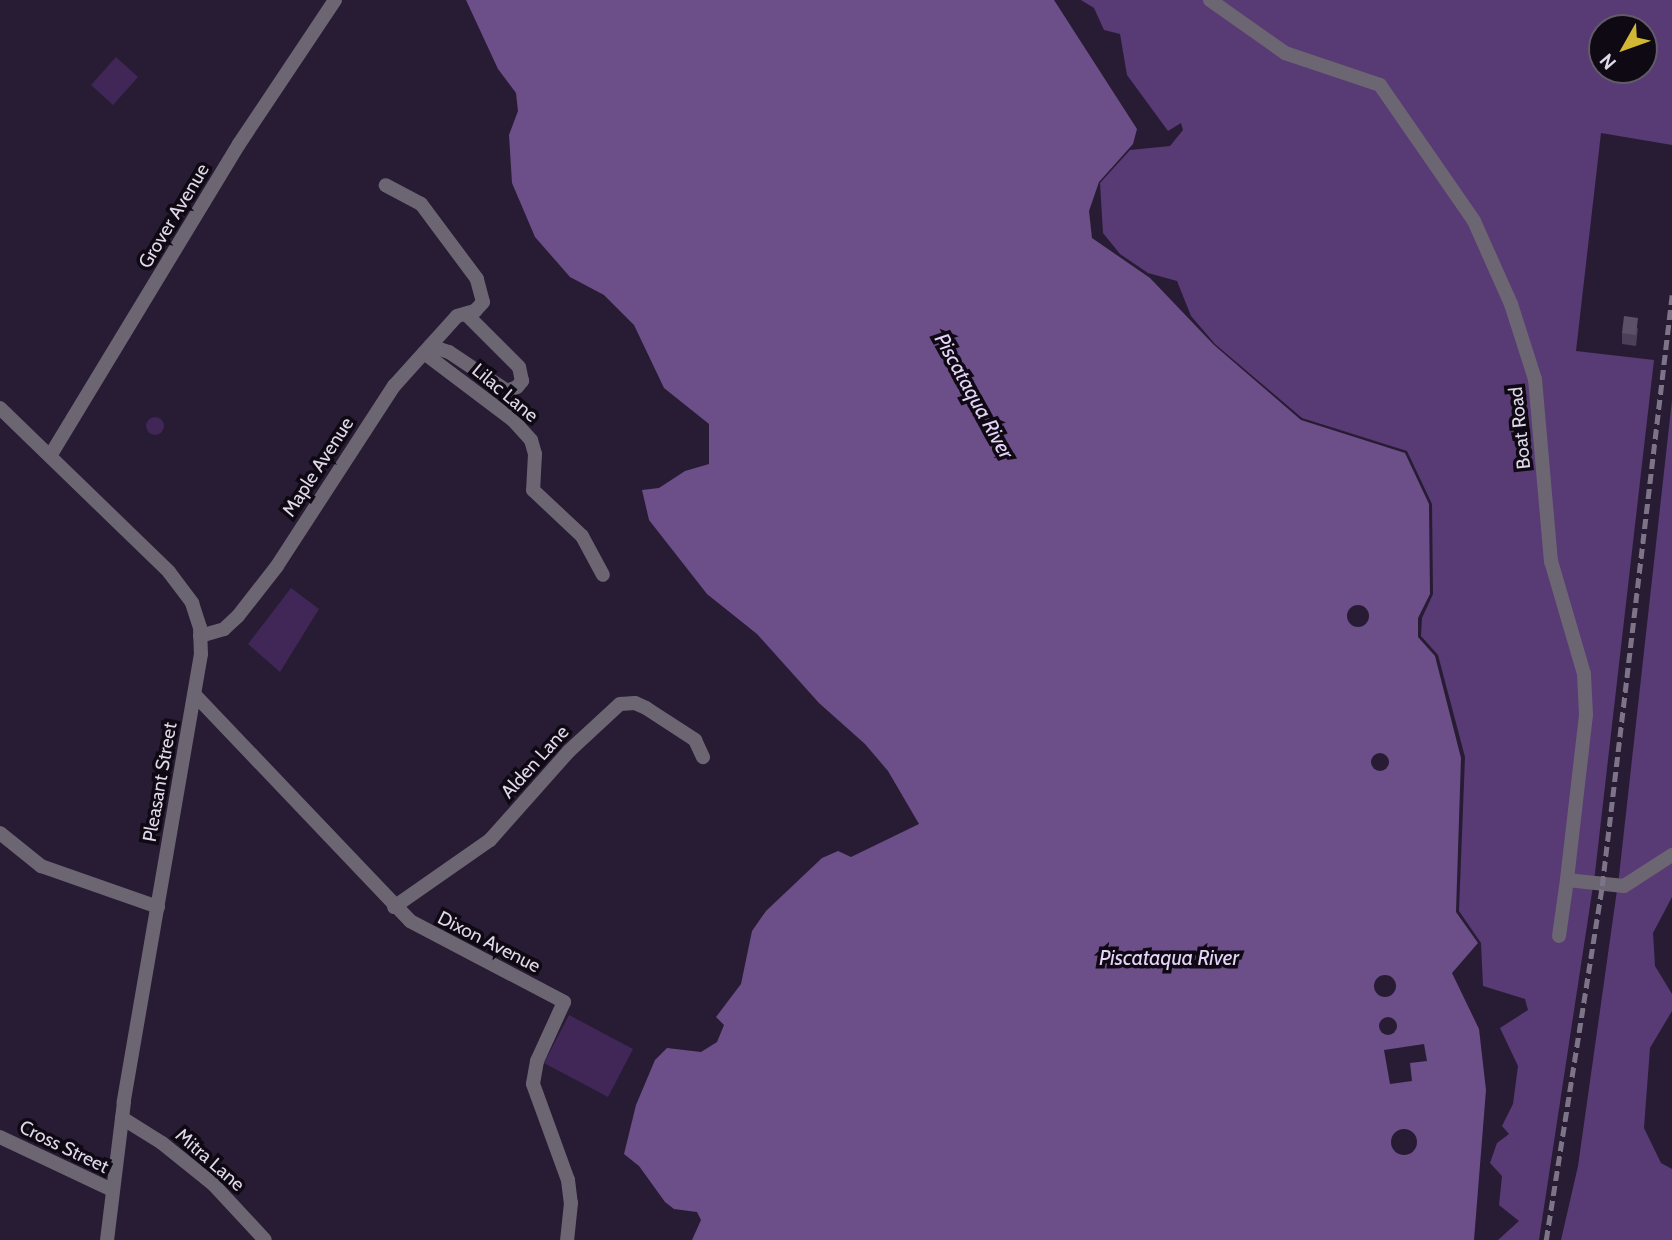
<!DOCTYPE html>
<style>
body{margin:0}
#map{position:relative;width:1672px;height:1240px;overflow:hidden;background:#281c34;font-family:Cabin,sans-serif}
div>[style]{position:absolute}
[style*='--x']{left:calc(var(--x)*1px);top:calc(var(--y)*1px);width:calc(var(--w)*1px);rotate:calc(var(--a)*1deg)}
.green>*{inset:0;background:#402757}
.round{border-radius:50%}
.forest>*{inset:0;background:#583a74}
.water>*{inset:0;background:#6c4e89}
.pier>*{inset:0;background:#281c34}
.minor>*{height:14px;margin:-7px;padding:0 7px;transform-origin:7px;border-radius:7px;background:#6c6673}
.rail>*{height:4.5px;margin-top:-2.25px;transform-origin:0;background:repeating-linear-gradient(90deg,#7d7488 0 10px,transparent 0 15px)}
.wall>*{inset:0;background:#4c3f59}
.building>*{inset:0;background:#5c5068}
span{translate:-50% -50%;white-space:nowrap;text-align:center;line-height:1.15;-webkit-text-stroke:7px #0e0913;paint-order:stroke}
.street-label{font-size:19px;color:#dfd8e8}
.water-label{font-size:21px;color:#e4d4f7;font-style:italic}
.north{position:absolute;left:1588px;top:14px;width:70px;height:70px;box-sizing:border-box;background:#0e0913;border:2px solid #625c68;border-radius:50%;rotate:230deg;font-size:19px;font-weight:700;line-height:28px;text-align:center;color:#dfd8e8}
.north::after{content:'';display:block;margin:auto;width:24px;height:32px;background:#d2b735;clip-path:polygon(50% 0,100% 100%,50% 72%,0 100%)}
</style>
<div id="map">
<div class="green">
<div style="clip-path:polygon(116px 57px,138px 77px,113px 105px,91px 85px)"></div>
<div class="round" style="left:146px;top:417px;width:18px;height:18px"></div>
<div style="clip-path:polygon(291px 588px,319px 609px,280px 672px,248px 644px)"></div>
<div style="clip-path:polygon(569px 1015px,633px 1049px,608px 1097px,544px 1063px)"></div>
</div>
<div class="forest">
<div style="clip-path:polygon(evenodd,1081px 0,1672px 0,1672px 145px,1601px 133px,1576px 351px,1654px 360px,1595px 873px,1539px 1240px,1498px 1240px,1519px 1221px,1499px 1205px,1502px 1176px,1490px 1163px,1497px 1143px,1509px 1134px,1502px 1126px,1513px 1104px,1518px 1066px,1500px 1028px,1528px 1010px,1525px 999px,1483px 986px,1481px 943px,1459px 911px,1465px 757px,1438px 655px,1421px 636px,1422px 618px,1433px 594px,1432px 504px,1407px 451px,1302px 418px,1215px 344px,1191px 316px,1177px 281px,1148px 273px,1120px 254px,1103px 233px,1100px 183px,1130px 150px,1170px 146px,1183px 130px,1181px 123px,1168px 131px,1127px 75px,1120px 34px,1104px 30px,1094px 8px,1081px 0,1602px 28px,1644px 28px,1644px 70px,1602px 70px,1602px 28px)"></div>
<div style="clip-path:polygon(1672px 400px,1672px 897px,1653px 933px,1655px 966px,1672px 994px,1672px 1011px,1650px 1048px,1644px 1128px,1661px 1163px,1672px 1169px,1672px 1240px,1561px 1240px,1578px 1166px,1619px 876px)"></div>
</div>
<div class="water">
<div style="clip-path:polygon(466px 0,1054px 0,1137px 129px,1133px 144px,1099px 182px,1089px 211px,1092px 238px,1150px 278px,1214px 345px,1301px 420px,1405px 453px,1429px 504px,1430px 594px,1418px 618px,1418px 637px,1435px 656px,1461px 758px,1456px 912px,1478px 943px,1452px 973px,1479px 1029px,1486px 1090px,1474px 1240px,692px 1240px,701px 1220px,697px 1212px,674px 1209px,665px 1202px,639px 1166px,624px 1154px,636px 1105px,655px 1060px,667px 1048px,701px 1052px,717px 1042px,724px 1025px,716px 1017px,741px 984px,752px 931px,766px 911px,822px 858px,838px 851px,851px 857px,919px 824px,888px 771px,865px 744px,819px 703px,757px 634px,707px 594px,649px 520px,642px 490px,659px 488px,685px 471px,709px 464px,709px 424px,664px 388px,634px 325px,604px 295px,570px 277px,535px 237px,512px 183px,509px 135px,518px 111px,516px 93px,498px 69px)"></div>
</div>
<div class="pier">
<div class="round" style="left:1347px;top:605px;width:22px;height:22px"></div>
<div class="round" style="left:1371px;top:753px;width:18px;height:18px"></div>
<div class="round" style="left:1374px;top:975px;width:22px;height:22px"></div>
<div class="round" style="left:1379px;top:1017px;width:18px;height:18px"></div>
<div style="clip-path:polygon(1424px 1044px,1427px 1061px,1410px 1063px,1412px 1081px,1390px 1084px,1384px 1050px)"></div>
<div class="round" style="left:1391px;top:1129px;width:26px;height:26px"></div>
</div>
<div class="minor">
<div style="--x:1210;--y:0;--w:92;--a:35.2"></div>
<div style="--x:1285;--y:53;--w:100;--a:18.6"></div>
<div style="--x:1380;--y:85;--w:165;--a:55.3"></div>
<div style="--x:1474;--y:221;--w:91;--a:66"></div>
<div style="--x:1511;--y:304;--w:79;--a:72.3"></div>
<div style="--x:1535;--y:379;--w:183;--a:85"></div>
<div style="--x:1551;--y:561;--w:118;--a:73.7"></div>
<div style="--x:1584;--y:674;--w:41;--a:87.2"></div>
<div style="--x:1586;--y:715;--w:166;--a:96.6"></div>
<div style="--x:1567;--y:880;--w:57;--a:6"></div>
<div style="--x:1624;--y:886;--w:57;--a:-32.9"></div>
<div style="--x:430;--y:346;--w:20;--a:18"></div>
<div style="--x:449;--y:352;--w:70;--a:33.9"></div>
<div style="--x:507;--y:391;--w:11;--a:-22"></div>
<div style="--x:517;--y:387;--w:8;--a:-50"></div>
<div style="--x:522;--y:381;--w:14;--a:-102"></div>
<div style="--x:519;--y:367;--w:75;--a:-135"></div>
<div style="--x:424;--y:353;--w:111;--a:37"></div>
<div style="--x:513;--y:420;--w:27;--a:48"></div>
<div style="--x:531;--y:440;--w:15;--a:74"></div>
<div style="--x:535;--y:454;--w:36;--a:93"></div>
<div style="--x:533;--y:490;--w:67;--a:43.2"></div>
<div style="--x:582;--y:536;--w:44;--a:61.7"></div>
<div style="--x:0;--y:408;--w:235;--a:44.1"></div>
<div style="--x:169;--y:572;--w:39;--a:53"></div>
<div style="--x:192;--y:603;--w:25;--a:72"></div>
<div style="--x:200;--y:627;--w:27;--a:88"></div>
<div style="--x:201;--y:654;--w:455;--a:99.8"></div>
<div style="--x:124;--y:1102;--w:139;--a:97"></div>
<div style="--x:50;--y:456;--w:365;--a:-58.8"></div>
<div style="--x:239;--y:144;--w:173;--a:-56.3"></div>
<div style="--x:200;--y:636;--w:25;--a:-16"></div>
<div style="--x:224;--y:629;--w:19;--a:-43"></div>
<div style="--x:238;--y:616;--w:63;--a:-52"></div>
<div style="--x:277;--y:566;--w:215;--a:-57"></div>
<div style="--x:394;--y:386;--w:94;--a:-48"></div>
<div style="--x:457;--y:316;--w:19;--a:-16"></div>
<div style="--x:475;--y:311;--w:12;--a:-48"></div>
<div style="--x:483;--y:302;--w:24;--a:-105"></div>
<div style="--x:477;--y:279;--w:94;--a:-126.7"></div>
<div style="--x:421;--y:204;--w:40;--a:-152"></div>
<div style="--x:195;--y:695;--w:312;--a:46.4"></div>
<div style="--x:410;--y:921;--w:174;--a:27.7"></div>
<div style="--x:564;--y:1002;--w:65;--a:114.6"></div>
<div style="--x:537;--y:1061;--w:23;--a:100"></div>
<div style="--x:533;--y:1084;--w:102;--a:70"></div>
<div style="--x:568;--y:1180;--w:23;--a:83"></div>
<div style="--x:571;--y:1203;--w:37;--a:96"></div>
<div style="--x:0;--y:833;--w:53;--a:38.8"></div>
<div style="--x:41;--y:866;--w:124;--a:19.3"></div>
<div style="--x:394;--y:907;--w:117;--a:-34.9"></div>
<div style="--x:490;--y:840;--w:119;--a:-48.4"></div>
<div style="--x:569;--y:751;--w:69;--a:-42.7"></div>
<div style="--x:620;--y:704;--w:15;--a:-4"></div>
<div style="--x:635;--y:703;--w:12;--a:24"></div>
<div style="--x:646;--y:708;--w:59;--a:33.1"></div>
<div style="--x:695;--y:740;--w:19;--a:65"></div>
<div style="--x:1559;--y:936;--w:57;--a:-81.9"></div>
<div style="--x:122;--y:1118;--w:47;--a:32"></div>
<div style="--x:162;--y:1143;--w:65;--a:38.8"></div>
<div style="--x:213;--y:1184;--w:76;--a:47.1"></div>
<div style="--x:0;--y:1137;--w:124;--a:25.3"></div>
</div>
<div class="rail">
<div style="--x:1546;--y:1240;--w:358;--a:-81"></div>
<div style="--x:1602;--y:886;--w:595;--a:-83.25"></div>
</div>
<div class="wall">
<div style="clip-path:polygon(1638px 328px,1636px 346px,1622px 344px,1622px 333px)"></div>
</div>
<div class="building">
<div style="clip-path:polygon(1624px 316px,1638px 318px,1636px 335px,1622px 333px)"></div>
</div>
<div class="street-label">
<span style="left:174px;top:216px;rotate:-59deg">Grover Avenue</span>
<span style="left:505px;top:393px;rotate:40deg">Lilac Lane</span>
<span style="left:1520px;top:428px;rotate:-96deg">Boat Road</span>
<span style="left:318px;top:467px;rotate:-57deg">Maple Avenue</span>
<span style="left:535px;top:762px;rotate:-48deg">Alden Lane</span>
<span style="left:160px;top:782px;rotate:-80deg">Pleasant Street</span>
<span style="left:489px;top:942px;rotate:27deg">Dixon Avenue</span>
<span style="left:64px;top:1147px;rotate:26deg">Cross Street</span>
<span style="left:210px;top:1160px;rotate:41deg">Mitra Lane</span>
</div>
<div class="water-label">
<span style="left:974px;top:396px;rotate:61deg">Piscataqua River</span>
<span style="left:1169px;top:958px">Piscataqua River</span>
</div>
<div class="north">N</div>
</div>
